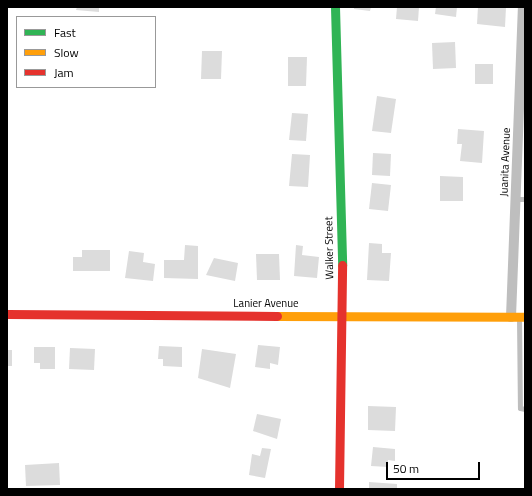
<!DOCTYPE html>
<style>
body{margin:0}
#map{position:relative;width:532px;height:496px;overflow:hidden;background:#fff;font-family:"Titillium Web",sans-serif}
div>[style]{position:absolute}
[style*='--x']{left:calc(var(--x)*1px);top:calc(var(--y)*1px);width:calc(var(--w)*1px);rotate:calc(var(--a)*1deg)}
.building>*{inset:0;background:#dcdcdc}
.lane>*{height:5px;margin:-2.5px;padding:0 2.5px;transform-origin:2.5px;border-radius:2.5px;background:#bebebe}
.street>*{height:10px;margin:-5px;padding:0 5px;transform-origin:5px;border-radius:5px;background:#bebebe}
.fast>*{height:9px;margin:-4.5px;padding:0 4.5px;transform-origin:4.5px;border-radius:4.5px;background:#30b455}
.slow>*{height:9px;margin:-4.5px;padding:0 4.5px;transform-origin:4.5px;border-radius:4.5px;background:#ff9f0a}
.jam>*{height:9px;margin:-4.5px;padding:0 4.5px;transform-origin:4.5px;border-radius:4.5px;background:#e5322d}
span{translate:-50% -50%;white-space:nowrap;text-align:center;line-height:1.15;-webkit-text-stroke:3px #fff;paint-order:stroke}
.street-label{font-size:11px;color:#000}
.frame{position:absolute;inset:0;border:8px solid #000;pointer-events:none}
.legend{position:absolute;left:16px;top:16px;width:140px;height:72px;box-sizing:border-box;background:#fff;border:1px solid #999;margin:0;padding:5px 7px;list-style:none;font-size:12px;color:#000}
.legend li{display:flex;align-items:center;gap:8px;height:20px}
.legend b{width:20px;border:1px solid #999}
.scale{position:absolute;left:386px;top:462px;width:94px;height:18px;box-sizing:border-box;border:2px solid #000;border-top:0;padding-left:5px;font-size:12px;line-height:14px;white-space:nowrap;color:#000;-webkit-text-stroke:3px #fff;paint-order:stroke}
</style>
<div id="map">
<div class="building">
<div style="clip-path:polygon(77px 7px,99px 7px,99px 12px,76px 10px)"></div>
<div style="clip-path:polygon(354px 7px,371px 7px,370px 11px,354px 9px)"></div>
<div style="clip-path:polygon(397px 7px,419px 7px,418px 21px,396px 19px)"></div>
<div style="clip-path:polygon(436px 7px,457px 7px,456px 17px,435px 14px)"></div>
<div style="clip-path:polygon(478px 7px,506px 7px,505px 27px,477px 24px)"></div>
<div style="clip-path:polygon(455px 42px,456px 68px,433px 69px,432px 43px)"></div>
<div style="clip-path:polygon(202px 51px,222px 51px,221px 79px,201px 79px)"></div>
<div style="clip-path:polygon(288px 57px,307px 57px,306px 86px,288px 86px)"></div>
<div style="clip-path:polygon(475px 64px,493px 64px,493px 84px,475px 84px)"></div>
<div style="clip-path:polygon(377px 96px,396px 99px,391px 133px,372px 131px)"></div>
<div style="clip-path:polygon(292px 113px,308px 114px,306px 141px,289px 140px)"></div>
<div style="clip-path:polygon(458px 129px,484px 131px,482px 163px,460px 161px,462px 144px,457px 144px)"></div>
<div style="clip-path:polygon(373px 153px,391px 154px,390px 176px,372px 175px)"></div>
<div style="clip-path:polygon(292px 154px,310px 155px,308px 187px,289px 186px)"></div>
<div style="clip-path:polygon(440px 176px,463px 177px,463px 201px,440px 201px)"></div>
<div style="clip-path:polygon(372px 183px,391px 185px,388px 211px,369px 209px)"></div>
<div style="clip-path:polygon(369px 243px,382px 244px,382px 253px,391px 253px,389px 281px,367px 280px)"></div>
<div style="clip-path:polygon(185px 245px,198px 246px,198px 279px,164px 278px,164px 260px,184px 260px)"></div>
<div style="clip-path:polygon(296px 245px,303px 246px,302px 255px,319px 257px,317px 278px,294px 276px)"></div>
<div style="clip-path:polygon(82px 250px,110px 250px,110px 271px,73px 271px,73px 257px,82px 257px)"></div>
<div style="clip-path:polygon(129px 251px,144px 253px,143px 262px,155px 264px,153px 281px,125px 278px)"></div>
<div style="clip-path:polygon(256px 254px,279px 254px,280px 280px,257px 280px)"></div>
<div style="clip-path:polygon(214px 258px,238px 263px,235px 281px,206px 275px)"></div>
<div style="clip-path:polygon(258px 345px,280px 347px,278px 365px,270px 363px,270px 369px,255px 367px)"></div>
<div style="clip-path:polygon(159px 346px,182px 347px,182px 367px,163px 366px,163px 359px,158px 359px)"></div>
<div style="clip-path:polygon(34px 347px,55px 347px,55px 369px,40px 369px,40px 363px,34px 363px)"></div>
<div style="clip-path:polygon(70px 348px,95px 349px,94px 370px,69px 369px)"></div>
<div style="clip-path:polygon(202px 349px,236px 354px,230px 388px,198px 378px)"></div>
<div style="clip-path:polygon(7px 350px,12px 350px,12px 366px,7px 366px)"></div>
<div style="clip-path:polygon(368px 406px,396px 407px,395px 431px,368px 430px)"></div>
<div style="clip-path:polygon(257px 414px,281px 419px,277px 439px,253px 431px)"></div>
<div style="clip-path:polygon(373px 447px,395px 449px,395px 461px,388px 460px,388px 467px,371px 466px)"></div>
<div style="clip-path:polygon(262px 448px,271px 449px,265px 478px,249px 475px,252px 454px,260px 456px)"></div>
<div style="clip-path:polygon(59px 463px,60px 485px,26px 486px,25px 465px)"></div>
<div style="clip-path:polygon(369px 482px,397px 484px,397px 489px,369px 489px)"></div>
</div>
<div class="lane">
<div style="--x:516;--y:199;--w:9;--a:0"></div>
<div style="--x:519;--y:318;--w:90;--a:89.4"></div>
<div style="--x:520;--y:408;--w:5;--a:11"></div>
</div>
<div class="street">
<div style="--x:511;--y:317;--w:310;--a:-87.8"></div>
</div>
<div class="fast">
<div style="--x:335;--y:7;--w:258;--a:88.4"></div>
</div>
<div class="slow">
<div style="--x:277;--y:316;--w:248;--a:0.2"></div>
</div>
<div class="jam">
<div style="--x:7;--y:314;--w:270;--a:0.4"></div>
<div style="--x:339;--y:489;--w:224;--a:-89.2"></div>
</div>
<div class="street-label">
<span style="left:505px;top:162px;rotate:-88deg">Juanita Avenue</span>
<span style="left:329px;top:248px;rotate:-91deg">Walker Street</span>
<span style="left:266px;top:303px">Lanier Avenue</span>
</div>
<div class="frame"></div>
<ul class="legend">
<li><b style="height:5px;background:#30b455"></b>Fast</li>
<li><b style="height:5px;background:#ff9f0a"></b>Slow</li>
<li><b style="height:5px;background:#e5322d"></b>Jam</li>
</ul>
<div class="scale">50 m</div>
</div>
